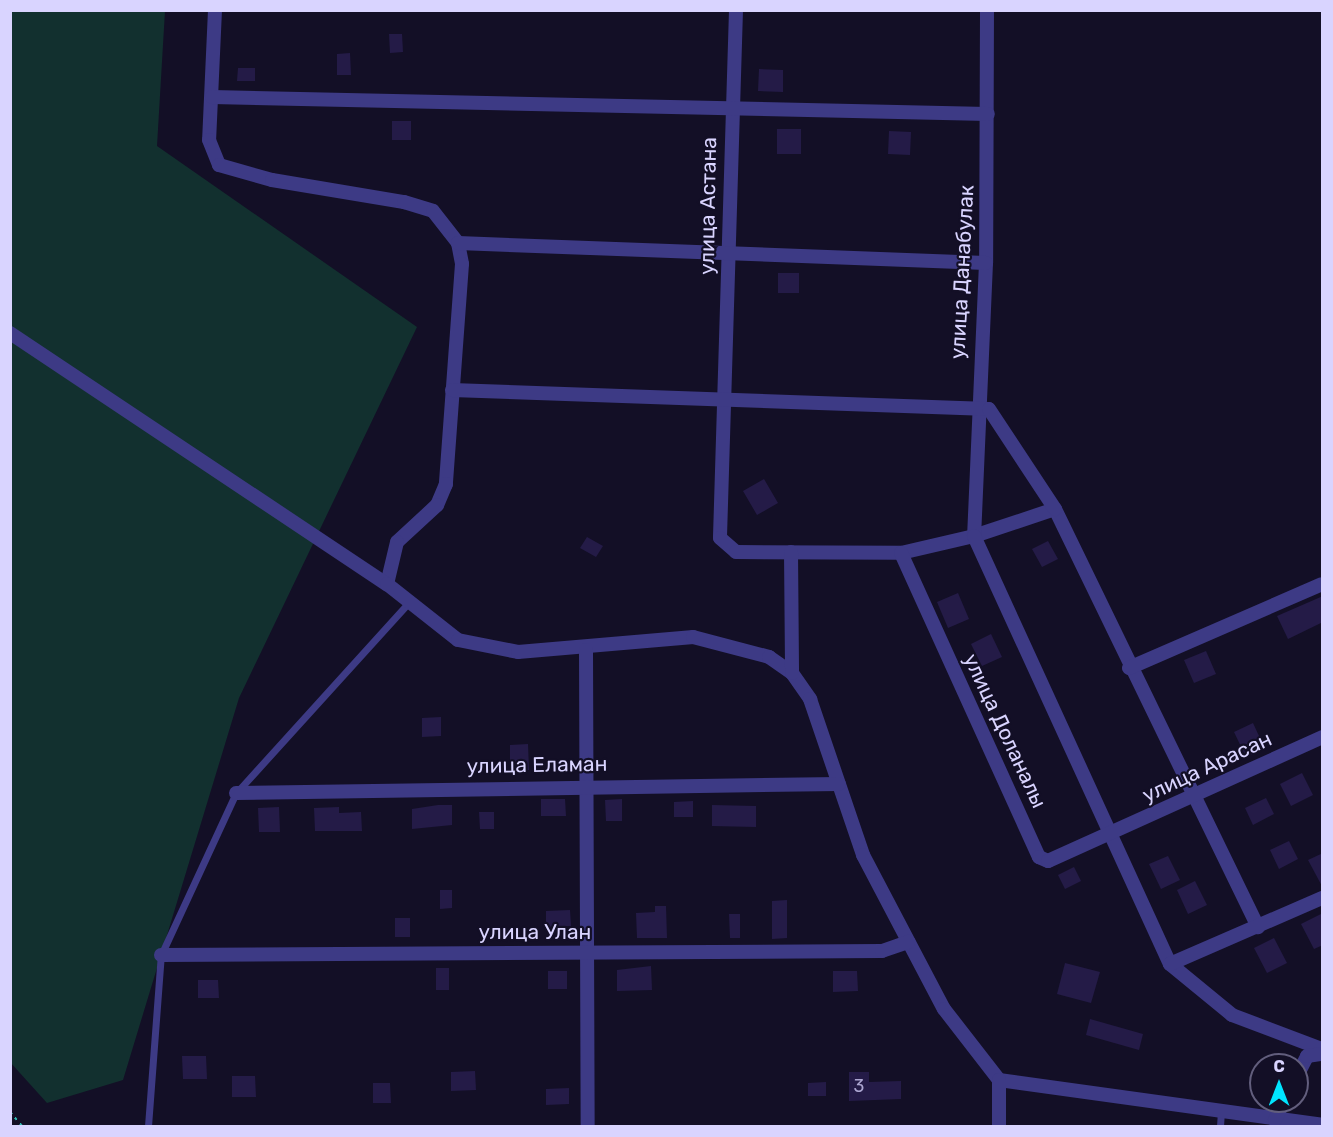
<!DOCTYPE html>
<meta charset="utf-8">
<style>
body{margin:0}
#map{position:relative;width:1333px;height:1137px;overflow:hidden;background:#130f26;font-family:Rubik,sans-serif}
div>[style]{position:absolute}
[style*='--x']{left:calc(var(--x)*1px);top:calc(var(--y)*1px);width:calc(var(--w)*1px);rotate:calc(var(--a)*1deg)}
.green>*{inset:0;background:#12302f}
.building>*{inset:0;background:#241b47}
.path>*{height:2px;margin-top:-1px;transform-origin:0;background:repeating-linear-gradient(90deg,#2fb8b0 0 3px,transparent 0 7.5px)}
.lane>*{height:7px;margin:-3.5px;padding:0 3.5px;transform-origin:3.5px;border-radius:3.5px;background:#3d3a85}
.street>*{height:14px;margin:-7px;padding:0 7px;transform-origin:7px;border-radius:7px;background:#3d3a85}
span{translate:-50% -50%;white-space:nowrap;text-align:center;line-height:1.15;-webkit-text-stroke:4.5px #130f26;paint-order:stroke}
.number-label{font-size:18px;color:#aca6d1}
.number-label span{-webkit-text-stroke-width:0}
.street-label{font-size:21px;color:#d9d4ff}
.frame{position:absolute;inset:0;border:12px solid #d9d4ff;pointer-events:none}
.north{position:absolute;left:1249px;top:1053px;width:60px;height:60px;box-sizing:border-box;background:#130f26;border:2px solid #625e7d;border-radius:50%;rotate:0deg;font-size:16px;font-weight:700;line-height:24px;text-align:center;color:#d9d4ff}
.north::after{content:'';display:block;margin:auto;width:21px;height:27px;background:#00e5ff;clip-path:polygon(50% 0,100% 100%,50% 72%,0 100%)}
</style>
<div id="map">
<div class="green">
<div style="clip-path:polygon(10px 11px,165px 11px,157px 146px,417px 327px,239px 698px,123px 1080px,47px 1103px,10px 1062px)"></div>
</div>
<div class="building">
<div style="clip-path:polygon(389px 34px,402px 34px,403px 52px,390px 53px)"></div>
<div style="clip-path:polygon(350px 53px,351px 75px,337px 75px,337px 54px)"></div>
<div style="clip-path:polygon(238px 68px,255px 68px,255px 81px,237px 81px)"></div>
<div style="clip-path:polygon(759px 69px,783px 70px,783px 92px,758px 91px)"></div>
<div style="clip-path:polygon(392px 121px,411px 121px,411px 140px,392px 140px)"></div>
<div style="clip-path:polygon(777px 129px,801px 129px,801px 154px,777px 154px)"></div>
<div style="clip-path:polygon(889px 131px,911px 132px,910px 155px,888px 154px)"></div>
<div style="clip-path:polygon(778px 273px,799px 273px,799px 293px,778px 293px)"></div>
<div style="clip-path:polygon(764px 479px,778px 503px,757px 515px,743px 491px)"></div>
<div style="clip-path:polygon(587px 537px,603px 546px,596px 557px,580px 548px)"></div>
<div style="clip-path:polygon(1048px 541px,1058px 559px,1042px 567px,1032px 549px)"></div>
<div style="clip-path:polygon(958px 593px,969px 619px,948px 628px,937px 602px)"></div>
<div style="clip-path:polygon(1323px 596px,1323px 622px,1288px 639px,1277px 616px)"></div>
<div style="clip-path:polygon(991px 634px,1002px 657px,982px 666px,971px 644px)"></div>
<div style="clip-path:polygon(1206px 651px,1216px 674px,1194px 683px,1184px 660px)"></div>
<div style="clip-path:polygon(441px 717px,441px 736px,422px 737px,422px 718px)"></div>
<div style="clip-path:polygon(1253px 723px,1265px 749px,1246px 757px,1234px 732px)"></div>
<div style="clip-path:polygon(528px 744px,529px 770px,510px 771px,510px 745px)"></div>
<div style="clip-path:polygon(1302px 773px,1313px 795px,1291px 806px,1280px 784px)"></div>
<div style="clip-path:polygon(1266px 798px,1274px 814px,1253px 825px,1245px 808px)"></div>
<div style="clip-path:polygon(541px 799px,565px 799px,566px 816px,541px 816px)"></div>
<div style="clip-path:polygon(622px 799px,622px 821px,606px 821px,605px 800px)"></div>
<div style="clip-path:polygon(693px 801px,693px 817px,674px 817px,674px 802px)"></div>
<div style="clip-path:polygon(438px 805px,452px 805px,452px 825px,412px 829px,412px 809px)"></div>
<div style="clip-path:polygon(712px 805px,756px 806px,756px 827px,712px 826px)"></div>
<div style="clip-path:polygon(279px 807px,280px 832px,259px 832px,258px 808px)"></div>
<div style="clip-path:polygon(339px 807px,339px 813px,361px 812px,362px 831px,315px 831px,314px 808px)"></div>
<div style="clip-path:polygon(479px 812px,494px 812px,494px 829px,480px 829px)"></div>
<div style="clip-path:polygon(1289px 841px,1298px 859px,1279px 869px,1270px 850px)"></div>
<div style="clip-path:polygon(1323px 853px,1323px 888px,1308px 860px)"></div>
<div style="clip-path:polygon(1168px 856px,1180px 880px,1161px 889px,1149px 864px)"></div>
<div style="clip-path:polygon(1074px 867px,1081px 881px,1065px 889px,1058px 875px)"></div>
<div style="clip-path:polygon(1195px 881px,1207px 905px,1188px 914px,1177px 890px)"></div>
<div style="clip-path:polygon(440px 890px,452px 890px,452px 908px,440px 909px)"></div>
<div style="clip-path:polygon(787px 900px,787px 938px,772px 939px,772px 901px)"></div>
<div style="clip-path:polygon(655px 906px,666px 906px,667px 938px,637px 938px,636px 913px,655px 912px)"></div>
<div style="clip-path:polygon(570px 910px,571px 926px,546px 927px,546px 911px)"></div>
<div style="clip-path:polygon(1323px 913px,1323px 945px,1314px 949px,1301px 924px)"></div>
<div style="clip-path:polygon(729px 914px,740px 914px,740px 938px,730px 938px)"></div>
<div style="clip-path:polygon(395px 918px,410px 918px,410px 937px,395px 937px)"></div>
<div style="clip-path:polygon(1274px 938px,1287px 963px,1267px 973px,1254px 948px)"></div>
<div style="clip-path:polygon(1065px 963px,1100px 972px,1091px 1003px,1057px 994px)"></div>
<div style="clip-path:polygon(651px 966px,652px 990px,617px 991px,617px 970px)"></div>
<div style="clip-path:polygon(436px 968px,449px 968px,449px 990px,436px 990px)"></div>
<div style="clip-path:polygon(548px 971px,567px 971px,567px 989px,548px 989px)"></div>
<div style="clip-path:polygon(833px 971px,857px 971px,858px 991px,833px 992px)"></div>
<div style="clip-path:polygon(198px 980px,218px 980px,219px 998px,198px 998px)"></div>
<div style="clip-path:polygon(1090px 1019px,1143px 1034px,1139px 1050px,1086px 1035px)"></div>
<div style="clip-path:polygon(182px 1056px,206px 1056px,207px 1079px,183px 1079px)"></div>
<div style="clip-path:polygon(475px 1071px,476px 1090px,451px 1091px,451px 1072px)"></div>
<div style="clip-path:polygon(849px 1072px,869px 1072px,869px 1082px,901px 1081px,901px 1099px,849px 1101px)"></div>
<div style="clip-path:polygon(232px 1076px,255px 1076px,256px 1097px,232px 1097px)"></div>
<div style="clip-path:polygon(826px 1082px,826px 1096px,808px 1096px,808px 1083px)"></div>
<div style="clip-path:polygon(373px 1083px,390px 1083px,391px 1103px,373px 1103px)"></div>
<div style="clip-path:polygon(569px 1088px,569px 1104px,546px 1105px,546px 1089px)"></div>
</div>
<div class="path">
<div style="--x:10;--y:1112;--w:18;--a:49"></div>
</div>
<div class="lane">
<div style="--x:148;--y:1126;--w:171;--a:-85.7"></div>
<div style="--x:161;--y:955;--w:179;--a:-65.2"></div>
<div style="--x:236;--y:793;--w:258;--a:-47.8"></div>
<div style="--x:1220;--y:1126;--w:14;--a:-86"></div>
</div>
<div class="street">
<div style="--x:215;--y:10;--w:130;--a:92.6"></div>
<div style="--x:209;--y:140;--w:27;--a:68"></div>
<div style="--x:219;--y:165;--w:55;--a:15.8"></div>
<div style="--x:272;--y:180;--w:134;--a:9.5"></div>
<div style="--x:404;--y:202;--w:30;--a:17"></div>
<div style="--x:433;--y:211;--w:41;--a:52"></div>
<div style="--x:458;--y:243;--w:21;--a:79"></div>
<div style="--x:462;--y:264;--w:221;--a:94.2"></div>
<div style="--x:446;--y:484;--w:23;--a:113"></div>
<div style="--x:437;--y:505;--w:54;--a:137.2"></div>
<div style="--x:397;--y:542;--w:43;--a:103.4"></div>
<div style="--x:736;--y:10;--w:528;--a:91.74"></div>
<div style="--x:720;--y:538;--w:21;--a:41"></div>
<div style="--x:736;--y:552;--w:165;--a:0.3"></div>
<div style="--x:901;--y:553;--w:75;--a:-13.1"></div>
<div style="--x:974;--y:536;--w:85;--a:-18.4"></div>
<div style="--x:1055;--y:509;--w:465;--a:64.1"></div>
<div style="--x:987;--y:10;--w:253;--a:90.2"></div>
<div style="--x:986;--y:263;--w:273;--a:92.5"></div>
<div style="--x:974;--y:536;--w:471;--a:65.4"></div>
<div style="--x:1170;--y:964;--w:80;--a:39.4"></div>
<div style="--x:1232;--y:1015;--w:96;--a:20.7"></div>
<div style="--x:212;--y:97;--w:776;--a:1.25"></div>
<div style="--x:458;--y:243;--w:528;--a:2.17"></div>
<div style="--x:10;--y:333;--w:453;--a:33.7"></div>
<div style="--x:387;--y:584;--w:90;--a:38.3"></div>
<div style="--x:458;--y:640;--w:61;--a:11.3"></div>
<div style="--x:518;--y:652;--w:176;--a:-4.9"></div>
<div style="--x:693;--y:637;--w:79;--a:14.7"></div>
<div style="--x:769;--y:657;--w:28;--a:35"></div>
<div style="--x:792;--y:673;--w:32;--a:55"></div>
<div style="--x:810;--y:699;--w:165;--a:71.2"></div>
<div style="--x:863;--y:855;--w:174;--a:62.3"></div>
<div style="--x:944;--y:1009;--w:90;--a:52.2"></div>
<div style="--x:999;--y:1080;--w:326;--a:7.9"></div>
<div style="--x:452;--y:390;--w:537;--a:2.03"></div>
<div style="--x:989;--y:409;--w:120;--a:56.6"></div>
<div style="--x:791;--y:552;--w:121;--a:89.5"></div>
<div style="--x:901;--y:553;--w:334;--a:65.6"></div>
<div style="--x:1039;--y:857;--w:10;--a:24"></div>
<div style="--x:1048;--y:861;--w:301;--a:-24.3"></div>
<div style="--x:586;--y:650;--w:476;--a:89.8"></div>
<div style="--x:1129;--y:668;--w:210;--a:-23.5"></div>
<div style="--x:236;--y:793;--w:603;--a:-0.86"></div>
<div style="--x:161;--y:955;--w:721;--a:-0.32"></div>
<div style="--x:882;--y:951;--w:28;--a:-19"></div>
<div style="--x:1170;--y:964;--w:166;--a:-23.5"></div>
<div style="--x:1297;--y:1076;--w:22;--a:-63"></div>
<div style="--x:1307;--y:1056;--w:15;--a:-8"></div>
<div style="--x:1275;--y:1120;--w:21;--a:-65"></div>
<div style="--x:999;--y:1126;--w:46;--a:-90"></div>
</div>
<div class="number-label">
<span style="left:859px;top:1086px">3</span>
</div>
<div class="street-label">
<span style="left:708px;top:206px;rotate:-89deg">улица Астана</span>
<span style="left:962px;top:272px;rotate:-87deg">улица Данабулак</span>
<span style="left:1005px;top:731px;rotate:65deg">улица Доланалы</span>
<span style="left:537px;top:765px;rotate:-1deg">улица Еламан</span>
<span style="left:1207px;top:767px;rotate:-25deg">улица Арасан</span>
<span style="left:535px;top:932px">улица Улан</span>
</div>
<div class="frame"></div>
<div class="north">С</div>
</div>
